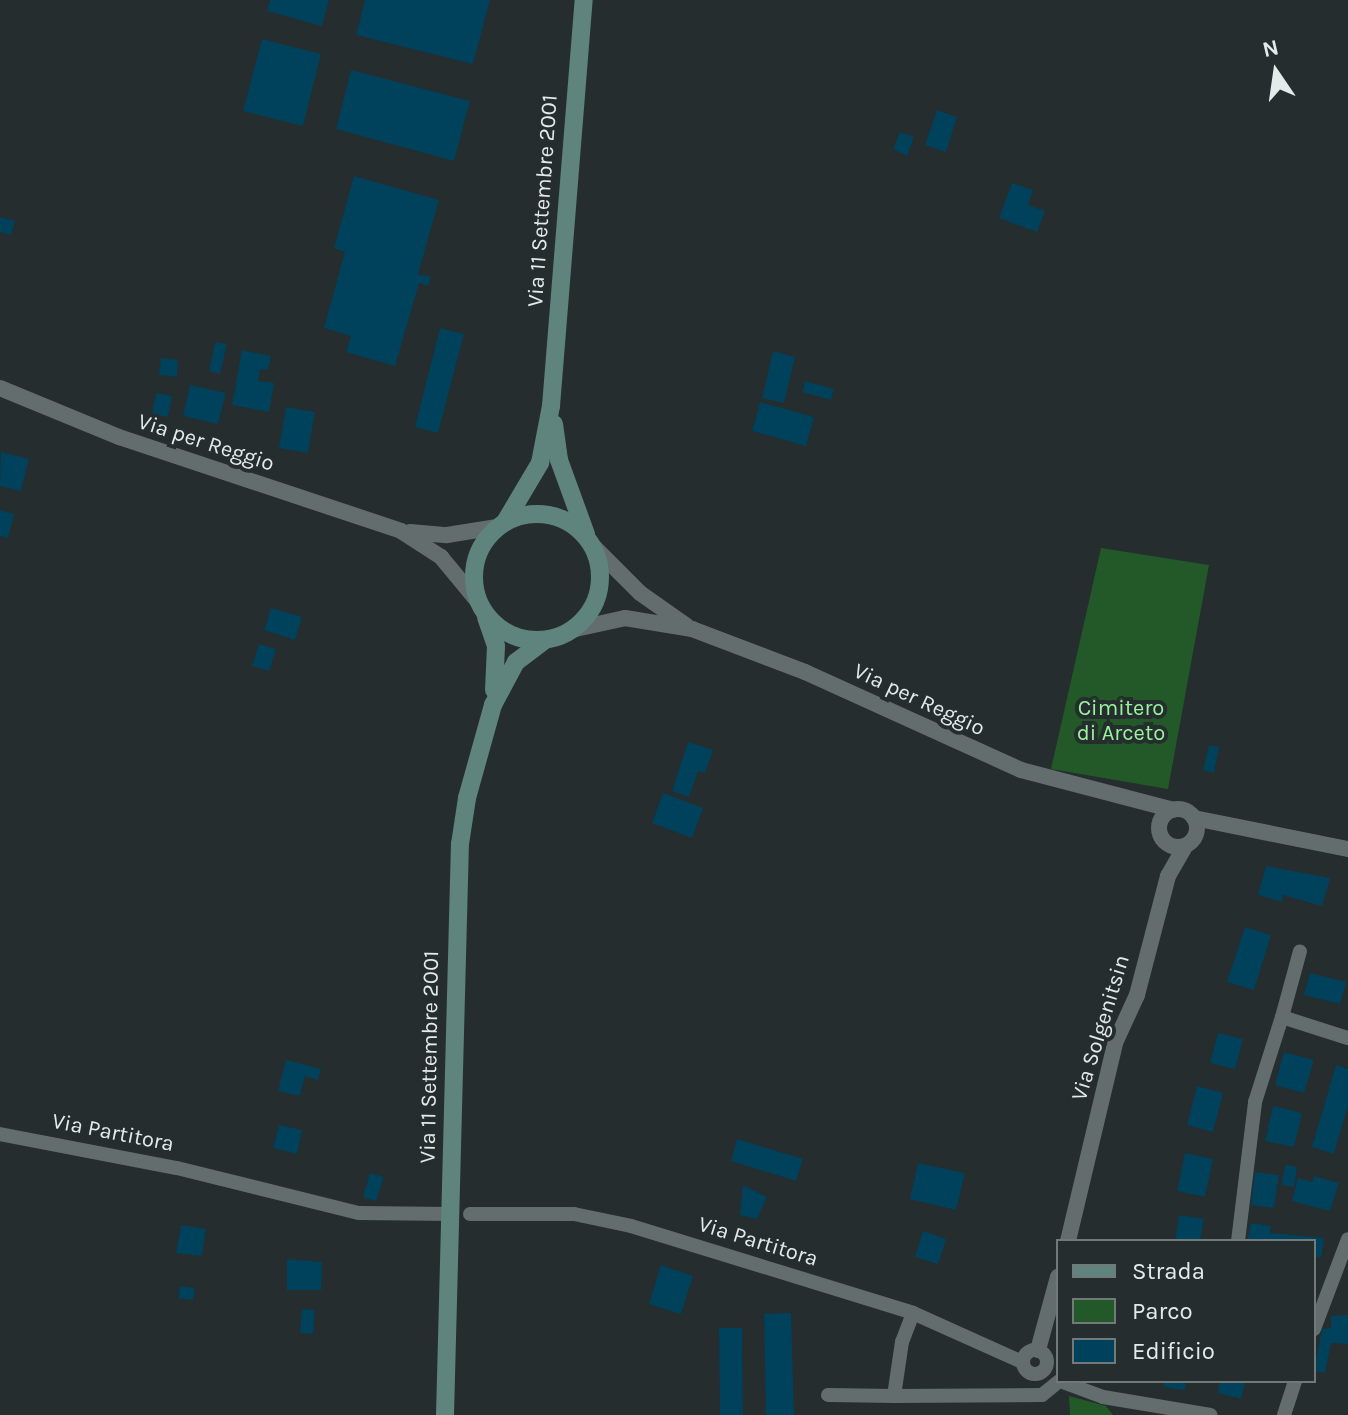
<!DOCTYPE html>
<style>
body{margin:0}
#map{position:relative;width:1348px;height:1415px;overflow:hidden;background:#252d2e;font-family:Karla,sans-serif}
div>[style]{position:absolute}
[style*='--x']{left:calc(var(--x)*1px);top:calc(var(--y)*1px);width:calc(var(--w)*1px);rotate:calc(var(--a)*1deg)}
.green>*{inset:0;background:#235828}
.building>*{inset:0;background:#00415b}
.minor>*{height:14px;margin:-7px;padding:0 7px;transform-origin:7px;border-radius:7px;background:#636d6e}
.minor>.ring{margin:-7px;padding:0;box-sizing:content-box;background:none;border:14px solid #636d6e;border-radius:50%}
.tertiary>*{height:16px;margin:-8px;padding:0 8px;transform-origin:8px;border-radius:8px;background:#636d6e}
.tertiary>.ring{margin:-8px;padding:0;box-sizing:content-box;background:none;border:16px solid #636d6e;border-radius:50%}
.secondary>*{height:18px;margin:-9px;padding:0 9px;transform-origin:9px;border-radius:9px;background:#5e847d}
.secondary>.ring{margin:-9px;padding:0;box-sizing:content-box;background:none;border:18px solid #5e847d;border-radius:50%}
span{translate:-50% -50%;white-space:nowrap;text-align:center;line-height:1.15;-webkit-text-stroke:8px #252d2e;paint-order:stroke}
.street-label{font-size:22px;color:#e4eaea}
.park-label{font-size:22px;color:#98f59c}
.legend{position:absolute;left:1056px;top:1239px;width:260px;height:144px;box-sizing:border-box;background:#252d2e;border:2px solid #717979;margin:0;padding:10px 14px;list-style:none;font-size:24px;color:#e4eaea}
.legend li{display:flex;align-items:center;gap:16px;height:40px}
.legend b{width:40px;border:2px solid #717979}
.north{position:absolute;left:1236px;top:32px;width:80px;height:80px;-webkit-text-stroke:6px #252d2e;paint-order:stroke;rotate:347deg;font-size:22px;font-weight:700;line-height:32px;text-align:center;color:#e4eaea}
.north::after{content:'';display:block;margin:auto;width:28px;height:36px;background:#e4eaea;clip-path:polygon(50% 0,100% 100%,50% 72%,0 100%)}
</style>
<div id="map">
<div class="green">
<div style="clip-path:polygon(1101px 548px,1209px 565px,1168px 789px,1051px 769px)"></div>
<div style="clip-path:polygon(1069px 1396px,1106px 1406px,1113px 1415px,1070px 1415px)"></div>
</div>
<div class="building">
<div style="clip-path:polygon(270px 0,329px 0,322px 26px,267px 11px)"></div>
<div style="clip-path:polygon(365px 0,490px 0,473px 64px,356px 35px)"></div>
<div style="clip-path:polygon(262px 39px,321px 54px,303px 126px,243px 111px)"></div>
<div style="clip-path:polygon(351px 70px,470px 101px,454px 161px,336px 129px)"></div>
<div style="clip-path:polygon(937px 110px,957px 117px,946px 152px,925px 145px)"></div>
<div style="clip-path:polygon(900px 132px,914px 137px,907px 156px,893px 149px)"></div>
<div style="clip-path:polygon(354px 176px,439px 200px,418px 274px,431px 277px,428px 286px,419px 283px,395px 366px,346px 352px,351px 336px,324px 328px,345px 252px,334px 248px)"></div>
<div style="clip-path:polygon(1012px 183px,1033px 190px,1028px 205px,1045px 211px,1037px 232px,999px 218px)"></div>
<div style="clip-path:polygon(0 217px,15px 221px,11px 235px,0 232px)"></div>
<div style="clip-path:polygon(440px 328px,464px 334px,438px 433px,415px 427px)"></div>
<div style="clip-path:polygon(215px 342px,227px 344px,220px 374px,209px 371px)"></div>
<div style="clip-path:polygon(242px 350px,271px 356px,268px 370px,260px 369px,258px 381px,274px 383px,269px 412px,232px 405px)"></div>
<div style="clip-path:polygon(773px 351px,795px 357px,784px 403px,762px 398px)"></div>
<div style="clip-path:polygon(161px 358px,178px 360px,177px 377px,159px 375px)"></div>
<div style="clip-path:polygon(805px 381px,834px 389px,831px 400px,802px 392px)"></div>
<div style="clip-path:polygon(190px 385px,226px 393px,218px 424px,183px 416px)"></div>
<div style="clip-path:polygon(156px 393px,172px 396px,168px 417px,152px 414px)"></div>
<div style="clip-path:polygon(760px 402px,814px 417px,806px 446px,752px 431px)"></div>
<div style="clip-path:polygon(286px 407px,315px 412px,308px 453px,279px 448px)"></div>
<div style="clip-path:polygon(1px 452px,29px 459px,21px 491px,0 486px)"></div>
<div style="clip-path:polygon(0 510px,14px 514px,8px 538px,0 536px)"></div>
<div style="clip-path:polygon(271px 608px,302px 617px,295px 640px,264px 630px)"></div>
<div style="clip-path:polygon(259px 644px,276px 649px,269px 671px,252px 666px)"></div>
<div style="clip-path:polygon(688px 742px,713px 750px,705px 773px,698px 771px,689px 797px,672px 791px)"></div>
<div style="clip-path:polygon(1209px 745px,1219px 747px,1214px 773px,1203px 770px)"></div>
<div style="clip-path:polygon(663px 793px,703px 808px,692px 838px,652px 823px)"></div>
<div style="clip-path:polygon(1266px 866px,1330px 878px,1322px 906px,1283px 895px,1282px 902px,1258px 895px)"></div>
<div style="clip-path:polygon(1245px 927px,1271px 935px,1254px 990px,1227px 982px)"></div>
<div style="clip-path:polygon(1310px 973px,1346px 982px,1340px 1004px,1304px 995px)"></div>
<div style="clip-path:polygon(1218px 1033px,1243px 1039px,1235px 1069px,1210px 1063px)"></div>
<div style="clip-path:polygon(1284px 1052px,1314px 1060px,1304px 1093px,1275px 1085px)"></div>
<div style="clip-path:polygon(286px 1060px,321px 1069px,318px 1080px,305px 1076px,300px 1096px,278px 1091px)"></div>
<div style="clip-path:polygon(1336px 1065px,1348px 1069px,1348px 1106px,1334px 1154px,1312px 1147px)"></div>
<div style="clip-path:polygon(1197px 1086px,1223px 1093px,1213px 1132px,1187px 1125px)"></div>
<div style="clip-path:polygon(1273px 1106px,1302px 1113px,1294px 1147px,1265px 1141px)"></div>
<div style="clip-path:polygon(279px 1125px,302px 1130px,297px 1154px,273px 1148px)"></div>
<div style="clip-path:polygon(737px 1139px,803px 1159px,796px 1181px,731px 1161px)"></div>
<div style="clip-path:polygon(1185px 1153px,1213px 1159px,1205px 1197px,1177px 1191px)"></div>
<div style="clip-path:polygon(918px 1163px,965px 1173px,956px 1210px,910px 1199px)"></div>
<div style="clip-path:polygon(1285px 1165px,1297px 1167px,1294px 1187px,1282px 1185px)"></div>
<div style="clip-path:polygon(1255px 1172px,1279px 1175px,1274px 1208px,1251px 1205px)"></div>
<div style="clip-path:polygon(370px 1173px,384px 1177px,376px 1201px,363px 1197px)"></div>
<div style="clip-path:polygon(1314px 1176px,1339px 1183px,1330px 1211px,1292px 1201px,1298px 1178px,1312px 1182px)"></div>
<div style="clip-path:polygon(743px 1185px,767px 1197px,757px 1219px,740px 1215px)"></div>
<div style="clip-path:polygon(1179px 1215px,1204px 1219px,1200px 1241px,1175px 1241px)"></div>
<div style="clip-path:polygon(1251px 1223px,1271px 1226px,1270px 1233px,1324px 1238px,1321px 1258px,1314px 1256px,1314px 1241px,1247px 1241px)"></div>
<div style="clip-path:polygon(181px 1225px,206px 1229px,202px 1256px,176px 1253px)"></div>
<div style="clip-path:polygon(923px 1231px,946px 1239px,938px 1264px,915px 1257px)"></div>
<div style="clip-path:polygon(287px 1259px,322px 1262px,321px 1290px,287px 1290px)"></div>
<div style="clip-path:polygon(661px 1265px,693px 1276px,681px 1314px,649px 1304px)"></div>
<div style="clip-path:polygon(180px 1286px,195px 1288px,193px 1300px,178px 1298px)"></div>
<div style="clip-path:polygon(302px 1309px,315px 1310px,313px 1334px,300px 1333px)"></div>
<div style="clip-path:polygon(791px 1313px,794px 1415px,766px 1415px,764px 1314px)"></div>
<div style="clip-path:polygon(1348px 1315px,1348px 1344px,1331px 1343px,1325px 1373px,1314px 1371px,1322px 1329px,1331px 1328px,1331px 1316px)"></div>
<div style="clip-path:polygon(719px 1328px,742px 1328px,743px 1415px,720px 1415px)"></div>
<div style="clip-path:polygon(1164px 1381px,1186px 1381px,1185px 1390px,1164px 1387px)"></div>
<div style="clip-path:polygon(1220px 1381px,1245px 1381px,1241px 1399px,1218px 1393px)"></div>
</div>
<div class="minor">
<div style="--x:1282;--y:1017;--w:68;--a:-74.7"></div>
<div style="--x:0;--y:1134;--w:180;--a:10.9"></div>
<div style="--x:177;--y:1168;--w:187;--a:13.9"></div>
<div style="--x:359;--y:1213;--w:93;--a:0.6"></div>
<div style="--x:470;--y:1214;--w:104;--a:0"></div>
<div style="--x:574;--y:1214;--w:58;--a:11.9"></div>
<div style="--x:631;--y:1226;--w:295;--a:17.1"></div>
<div style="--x:913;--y:1313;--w:120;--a:24.2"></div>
<div style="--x:1238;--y:1241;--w:140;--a:-83"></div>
<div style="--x:1255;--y:1102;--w:89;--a:-72.4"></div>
<div style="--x:1282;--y:1017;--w:69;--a:17.7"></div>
<div style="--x:1314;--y:1329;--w:96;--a:-69.3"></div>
<div class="ring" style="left:1023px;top:1350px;width:10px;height:10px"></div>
<div style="--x:1060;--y:1381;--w:46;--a:20.4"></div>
<div style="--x:1103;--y:1397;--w:109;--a:9.5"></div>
<div style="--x:828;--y:1395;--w:66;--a:0.9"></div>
<div style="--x:894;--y:1396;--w:55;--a:-81.6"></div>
<div style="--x:902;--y:1342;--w:31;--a:-69"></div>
<div style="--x:894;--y:1396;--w:148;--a:-0.4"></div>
<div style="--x:1042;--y:1395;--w:22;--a:-39"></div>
<div style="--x:1284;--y:1415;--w:36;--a:-72"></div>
</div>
<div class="tertiary">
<div style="--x:0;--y:388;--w:129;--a:22.4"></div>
<div style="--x:119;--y:437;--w:297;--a:18.4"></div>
<div style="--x:401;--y:531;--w:48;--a:33"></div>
<div style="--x:441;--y:557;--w:60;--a:50.4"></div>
<div style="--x:410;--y:532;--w:37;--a:5"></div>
<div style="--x:447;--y:535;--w:51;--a:-9.1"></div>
<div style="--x:594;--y:547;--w:65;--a:45"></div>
<div style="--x:640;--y:593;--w:57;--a:35.1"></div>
<div style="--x:571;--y:630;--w:55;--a:-12.5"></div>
<div style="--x:625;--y:618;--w:68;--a:9.3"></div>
<div style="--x:692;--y:629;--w:121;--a:20.8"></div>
<div style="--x:805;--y:672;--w:237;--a:24.4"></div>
<div style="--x:1021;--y:770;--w:157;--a:14.7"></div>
<div class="ring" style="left:1159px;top:809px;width:22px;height:22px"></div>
<div style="--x:1194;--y:818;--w:157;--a:11.4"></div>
<div style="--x:1068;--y:1241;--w:204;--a:-76.6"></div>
<div style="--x:1115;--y:1043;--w:53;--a:-65.4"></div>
<div style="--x:1137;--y:995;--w:123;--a:-75.4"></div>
<div style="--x:1168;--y:876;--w:34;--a:-60"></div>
<div style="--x:1038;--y:1350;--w:76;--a:-74.7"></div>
</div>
<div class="secondary">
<div style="--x:554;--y:424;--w:36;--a:82"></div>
<div style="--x:559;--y:460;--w:79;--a:70"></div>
<div class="ring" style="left:474px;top:514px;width:108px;height:108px"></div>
<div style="--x:505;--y:522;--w:69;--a:-59.3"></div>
<div style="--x:540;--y:463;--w:58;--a:-79.1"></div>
<div style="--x:551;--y:406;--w:407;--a:-85.4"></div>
<div style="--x:486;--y:617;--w:31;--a:71"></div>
<div style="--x:496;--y:646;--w:44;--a:92.6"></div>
<div style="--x:445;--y:1415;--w:571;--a:-88.5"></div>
<div style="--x:460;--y:844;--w:47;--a:-81.3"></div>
<div style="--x:467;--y:798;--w:97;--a:-74.4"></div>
<div style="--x:493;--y:705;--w:49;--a:-61.9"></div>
<div style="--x:516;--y:662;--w:36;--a:-37"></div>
</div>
<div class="street-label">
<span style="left:543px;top:201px;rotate:-86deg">Via 11 Settembre 2001</span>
<span style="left:206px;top:443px;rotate:18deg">Via per Reggio</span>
<span style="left:919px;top:700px;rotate:25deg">Via per Reggio</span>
<span style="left:1101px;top:1028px;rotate:-73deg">Via Solgenitsin</span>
<span style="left:430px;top:1057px;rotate:-89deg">Via 11 Settembre 2001</span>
<span style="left:113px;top:1133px;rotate:11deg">Via Partitora</span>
<span style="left:758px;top:1242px;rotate:17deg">Via Partitora</span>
</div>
<div class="park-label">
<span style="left:1121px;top:721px">Cimitero<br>di Arceto</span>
</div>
<ul class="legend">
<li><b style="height:10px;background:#5e847d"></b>Strada</li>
<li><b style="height:22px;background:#235828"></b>Parco</li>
<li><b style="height:22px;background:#00415b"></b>Edificio</li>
</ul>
<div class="north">N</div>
</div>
